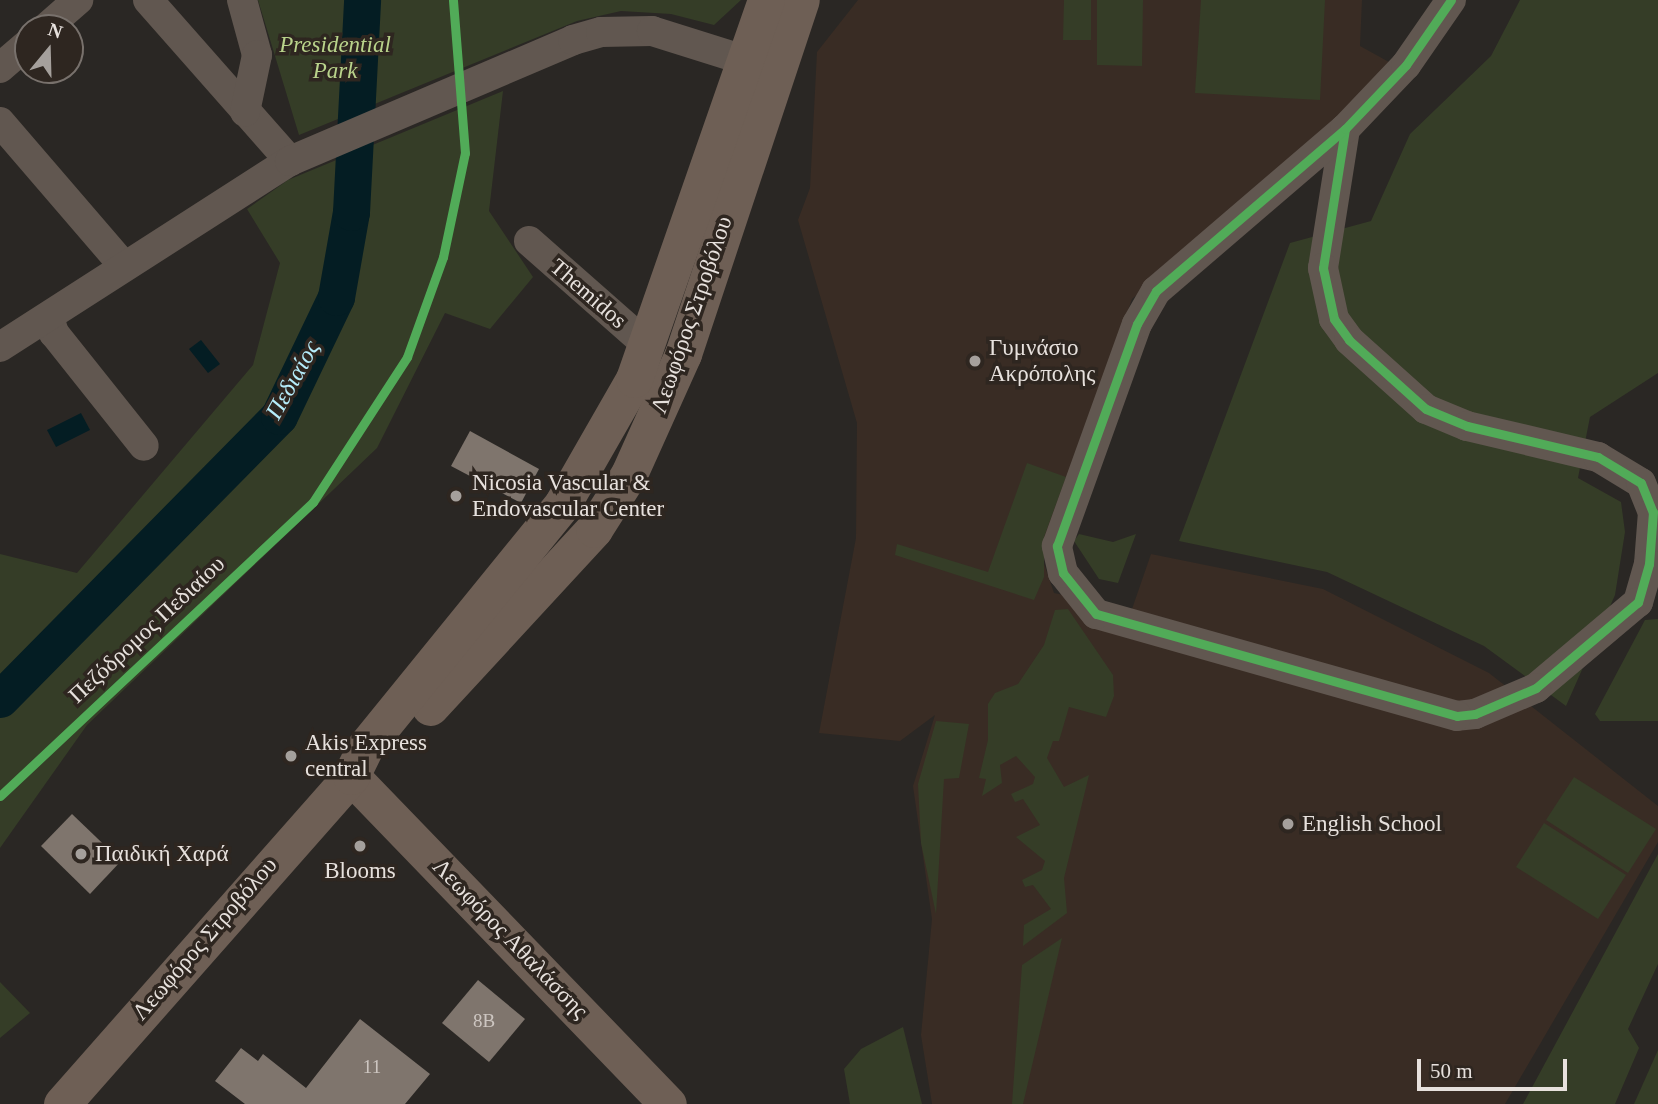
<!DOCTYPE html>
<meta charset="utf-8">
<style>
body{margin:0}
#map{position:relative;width:1658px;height:1104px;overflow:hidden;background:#2a2724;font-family:"Times New Roman",serif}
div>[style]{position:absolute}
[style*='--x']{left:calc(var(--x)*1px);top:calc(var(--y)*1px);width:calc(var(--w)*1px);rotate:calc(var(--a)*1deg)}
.built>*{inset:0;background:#392c24}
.green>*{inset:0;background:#353d27}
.water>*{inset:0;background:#041d23}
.river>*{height:37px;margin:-18.5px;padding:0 18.5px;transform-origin:18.5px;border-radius:18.5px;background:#041d23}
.building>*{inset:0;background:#7f756d}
.minor>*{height:30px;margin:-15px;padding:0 15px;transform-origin:15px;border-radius:15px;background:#615750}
.major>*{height:37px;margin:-18.5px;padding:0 18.5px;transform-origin:18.5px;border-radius:18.5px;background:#6e5f55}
.cycleway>*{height:9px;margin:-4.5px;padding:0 4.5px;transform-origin:4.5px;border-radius:4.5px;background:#51ab58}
.dots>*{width:19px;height:19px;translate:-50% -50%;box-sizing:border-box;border:4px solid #2e2620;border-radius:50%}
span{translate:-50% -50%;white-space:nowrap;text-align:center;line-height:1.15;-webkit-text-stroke:7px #2e2620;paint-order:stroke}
.number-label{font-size:19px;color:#cdc6c1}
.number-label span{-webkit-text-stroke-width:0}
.park-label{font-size:23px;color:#b9d38b;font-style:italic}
.street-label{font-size:23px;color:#e7e1dd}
.poi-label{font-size:23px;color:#e7e1dd}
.left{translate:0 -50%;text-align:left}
.water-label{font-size:24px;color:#b5ecfa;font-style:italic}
.north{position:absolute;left:14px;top:14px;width:70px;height:70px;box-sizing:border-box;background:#2e2620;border:2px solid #78716c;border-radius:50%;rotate:19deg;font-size:19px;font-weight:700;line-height:28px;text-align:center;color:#e7e1dd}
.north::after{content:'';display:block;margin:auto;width:24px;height:32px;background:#a5a09c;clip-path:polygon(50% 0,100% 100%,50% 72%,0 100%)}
.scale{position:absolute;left:1417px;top:1059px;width:150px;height:32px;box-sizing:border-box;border:4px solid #e7e1dd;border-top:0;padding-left:9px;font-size:21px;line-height:24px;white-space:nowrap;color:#e7e1dd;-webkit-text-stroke:5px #2e2620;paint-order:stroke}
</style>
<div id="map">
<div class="built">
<div style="clip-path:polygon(858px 0,1362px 0,1360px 46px,1389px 62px,1340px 126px,1132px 299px,1041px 555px,1054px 593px,1132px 609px,1151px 554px,1323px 589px,1489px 673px,1658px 806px,1658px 842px,1505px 1104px,932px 1104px,921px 1035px,932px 919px,913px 786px,935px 715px,900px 741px,819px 733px,856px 538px,857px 423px,798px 220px,810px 188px,817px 52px)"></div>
</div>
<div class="green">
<div style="clip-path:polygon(258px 0,741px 0,714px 25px,671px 14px,621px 11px,577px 21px,299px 135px)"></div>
<div style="clip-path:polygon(1064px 0,1091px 0,1091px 40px,1063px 40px)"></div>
<div style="clip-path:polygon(1097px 0,1143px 0,1142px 66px,1097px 65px)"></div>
<div style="clip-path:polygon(1201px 0,1325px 0,1320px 100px,1195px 93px)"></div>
<div style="clip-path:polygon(1520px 0,1658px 0,1658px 373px,1590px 417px,1578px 478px,1621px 502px,1625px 532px,1615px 595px,1566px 706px,1484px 646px,1327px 572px,1179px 541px,1290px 243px,1371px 221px,1410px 134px,1491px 56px)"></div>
<div style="clip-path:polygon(503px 91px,489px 211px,533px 277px,490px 329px,445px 313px,377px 448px,87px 725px,0 848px,0 554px,77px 573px,253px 365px,280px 263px,247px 209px,288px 180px)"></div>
<div style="clip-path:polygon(1027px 463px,1066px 477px,1044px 537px,1044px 577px,1034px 600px,895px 555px,897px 544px,988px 572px)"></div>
<div style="clip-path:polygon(1079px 534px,1113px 542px,1136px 534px,1118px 583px,1099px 579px,1074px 541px)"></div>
<div style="clip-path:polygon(1068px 609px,1113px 675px,1114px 696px,1106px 717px,1069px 707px,1059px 741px,1053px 741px,1047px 758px,1064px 787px,1089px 775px,1064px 878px,1067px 913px,1023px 946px,1024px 925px,1051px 909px,1033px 885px,1025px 887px,1022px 880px,1042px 870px,1045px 861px,1016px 837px,1040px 825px,1023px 799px,1015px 802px,1011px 794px,1033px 784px,1035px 777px,1016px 756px,1000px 765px,1002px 783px,982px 796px,986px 779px,979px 778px,988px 740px,988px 704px,995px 693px,1018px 684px,1044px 645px,1055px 610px)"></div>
<div style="clip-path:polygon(1658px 619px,1658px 721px,1600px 721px,1595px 714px,1645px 620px)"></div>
<div style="clip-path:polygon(936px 721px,969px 724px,959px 778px,944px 779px,936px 914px,921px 843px,918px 784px)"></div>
<div style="clip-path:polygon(1574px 777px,1656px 829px,1628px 873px,1546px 820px)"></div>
<div style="clip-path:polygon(1544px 823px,1626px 875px,1598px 919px,1516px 867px)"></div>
<div style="clip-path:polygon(1658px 854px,1658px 964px,1628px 1029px,1639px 1048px,1615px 1104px,1523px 1104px)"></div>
<div style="clip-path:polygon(1062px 938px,1023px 1104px,1012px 1104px,1022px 965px)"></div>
<div style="clip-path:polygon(0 982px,30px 1013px,0 1038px)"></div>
<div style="clip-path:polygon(903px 1027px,922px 1104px,850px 1104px,844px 1069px,861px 1049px)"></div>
<div style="clip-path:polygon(1658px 1050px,1658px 1104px,1634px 1104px)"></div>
</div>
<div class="water">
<div style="clip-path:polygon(201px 340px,220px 364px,208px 373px,189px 349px)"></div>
<div style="clip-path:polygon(81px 413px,90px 430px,56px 447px,47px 430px)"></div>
</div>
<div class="river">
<div style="--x:0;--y:699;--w:397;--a:-45.4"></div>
<div style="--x:279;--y:416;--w:132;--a:-64.4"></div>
<div style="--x:336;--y:297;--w:86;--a:-80"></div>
<div style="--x:351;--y:212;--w:212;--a:-87"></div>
</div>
<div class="building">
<div style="clip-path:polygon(470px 431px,539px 469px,521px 503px,451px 466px)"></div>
<div style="clip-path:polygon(72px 814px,121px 861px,90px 894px,41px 846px)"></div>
<div style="clip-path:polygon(478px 980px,525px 1019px,489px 1062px,442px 1023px)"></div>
<div style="clip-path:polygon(360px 1019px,430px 1074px,405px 1104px,245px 1104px,215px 1081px,241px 1048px,258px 1061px,263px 1054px,306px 1088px)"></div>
</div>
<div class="minor">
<div style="--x:148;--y:0;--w:215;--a:48.6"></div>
<div style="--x:242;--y:0;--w:57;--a:74.7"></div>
<div style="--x:257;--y:55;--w:58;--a:101.9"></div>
<div style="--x:46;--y:28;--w:43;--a:-41.2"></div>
<div style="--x:0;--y:68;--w:37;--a:-41"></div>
<div style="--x:0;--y:122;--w:190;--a:49.3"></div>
<div style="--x:1345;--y:129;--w:141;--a:99"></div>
<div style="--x:1323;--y:268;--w:52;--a:77.8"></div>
<div style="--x:1334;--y:319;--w:26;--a:54"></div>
<div style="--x:1349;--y:340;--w:103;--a:41.9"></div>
<div style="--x:1426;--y:409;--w:44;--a:22.5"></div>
<div style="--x:1467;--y:426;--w:135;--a:13.3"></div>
<div style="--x:1598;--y:457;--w:50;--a:31.2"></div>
<div style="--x:1641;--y:483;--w:31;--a:68"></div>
<div style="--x:1653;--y:512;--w:52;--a:94.4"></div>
<div style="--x:1649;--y:564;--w:40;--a:106"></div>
<div style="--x:1638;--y:602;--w:133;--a:139.9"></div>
<div style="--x:1536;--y:688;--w:66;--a:156.9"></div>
<div style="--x:1475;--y:714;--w:18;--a:174"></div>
<div style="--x:1457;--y:716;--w:375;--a:-164.2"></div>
<div style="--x:1096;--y:614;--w:53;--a:-128.8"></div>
<div style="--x:1063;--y:573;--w:28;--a:-103"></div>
<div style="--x:1057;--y:546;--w:236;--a:-70.2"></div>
<div style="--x:1137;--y:324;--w:38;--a:-60"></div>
<div style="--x:1156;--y:291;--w:249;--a:-40.6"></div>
<div style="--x:1345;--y:129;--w:88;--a:-46.4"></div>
<div style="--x:1406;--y:65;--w:79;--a:-55.3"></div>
<div style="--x:529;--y:241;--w:157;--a:41.4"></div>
<div style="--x:49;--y:317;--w:17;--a:73"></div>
<div style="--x:54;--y:333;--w:144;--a:51.5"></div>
<div style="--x:0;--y:347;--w:345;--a:-32.7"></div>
<div style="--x:290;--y:161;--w:308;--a:-23.1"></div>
<div style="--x:573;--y:40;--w:29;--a:-16"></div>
<div style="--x:601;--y:32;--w:51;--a:-1.1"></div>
<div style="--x:652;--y:31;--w:121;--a:17.4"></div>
</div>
<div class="major">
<div style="--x:430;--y:707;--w:242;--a:-47.3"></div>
<div style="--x:594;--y:529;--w:65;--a:-57.5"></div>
<div style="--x:629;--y:474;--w:132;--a:-65.8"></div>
<div style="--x:683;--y:354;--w:373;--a:-71.6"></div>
<div style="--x:351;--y:776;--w:456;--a:46"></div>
<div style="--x:62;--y:1104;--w:437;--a:-48.6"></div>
<div style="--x:351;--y:776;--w:32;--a:-64"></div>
<div style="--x:365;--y:747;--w:314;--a:-50.9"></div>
<div style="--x:563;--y:503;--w:143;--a:-60.2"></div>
<div style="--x:634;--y:379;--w:401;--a:-70.8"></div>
</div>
<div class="cycleway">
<div style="--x:1345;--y:129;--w:141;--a:99"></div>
<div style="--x:1323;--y:268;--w:52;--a:77.8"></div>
<div style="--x:1334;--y:319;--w:26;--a:54"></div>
<div style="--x:1349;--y:340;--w:103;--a:41.9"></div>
<div style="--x:1426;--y:409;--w:44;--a:22.5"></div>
<div style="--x:1467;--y:426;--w:135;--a:13.3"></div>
<div style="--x:1598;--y:457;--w:50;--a:31.2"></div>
<div style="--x:1641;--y:483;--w:31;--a:68"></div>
<div style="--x:1653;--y:512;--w:52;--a:94.4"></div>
<div style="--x:1649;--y:564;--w:40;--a:106"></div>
<div style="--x:1638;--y:602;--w:133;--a:139.9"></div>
<div style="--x:1536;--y:688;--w:66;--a:156.9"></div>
<div style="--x:1475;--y:714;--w:18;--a:174"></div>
<div style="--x:1457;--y:716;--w:375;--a:-164.2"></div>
<div style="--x:1096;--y:614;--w:53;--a:-128.8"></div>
<div style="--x:1063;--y:573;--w:28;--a:-103"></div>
<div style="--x:1057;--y:546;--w:236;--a:-70.2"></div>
<div style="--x:1137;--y:324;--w:38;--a:-60"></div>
<div style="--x:1156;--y:291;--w:249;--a:-40.6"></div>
<div style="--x:1345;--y:129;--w:88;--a:-46.4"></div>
<div style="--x:1406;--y:65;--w:79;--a:-55.3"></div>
<div style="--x:0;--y:796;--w:429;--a:-43.2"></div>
<div style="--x:313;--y:502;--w:173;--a:-57"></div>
<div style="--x:407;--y:357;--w:106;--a:-70.2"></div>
<div style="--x:443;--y:257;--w:106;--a:-78.1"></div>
<div style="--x:465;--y:153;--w:153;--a:-94.5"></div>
</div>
<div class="dots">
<div style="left:975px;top:361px;background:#a5a09c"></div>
<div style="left:456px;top:496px;background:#a5a09c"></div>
<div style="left:291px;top:756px;background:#a5a09c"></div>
<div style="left:1288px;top:824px;background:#a5a09c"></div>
<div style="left:360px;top:846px;background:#a5a09c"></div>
<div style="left:81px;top:854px;background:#a5a09c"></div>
</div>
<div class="number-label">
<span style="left:484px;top:1021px">8B</span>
<span style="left:372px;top:1067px">11</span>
</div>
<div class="park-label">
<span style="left:335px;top:58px">Presidential<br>Park</span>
</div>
<div class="street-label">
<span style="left:588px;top:294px;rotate:41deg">Themidos</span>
<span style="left:692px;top:315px;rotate:-71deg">Λεωφόρος Στροβόλου</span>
<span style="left:147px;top:630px;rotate:-43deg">Πεζόδρομος Πεδιαίου</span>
<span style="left:205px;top:939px;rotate:-49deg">Λεωφόρος Στροβόλου</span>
<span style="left:510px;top:939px;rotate:46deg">Λεωφόρος Αθαλάσσης</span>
</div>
<div class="poi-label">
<span class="left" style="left:989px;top:361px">Γυμνάσιο<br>Ακρόπολης</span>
<span class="left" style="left:472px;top:496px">Nicosia Vascular &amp;<br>Endovascular Center</span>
<span class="left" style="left:305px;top:756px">Akis Express<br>central</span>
<span class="left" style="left:1302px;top:824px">English School</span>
<span class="left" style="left:95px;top:854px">Παιδική Χαρά</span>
<span style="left:360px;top:871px">Blooms</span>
</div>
<div class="water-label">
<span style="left:293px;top:380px;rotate:-61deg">Πεδιαίος</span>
</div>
<div class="north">N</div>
<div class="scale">50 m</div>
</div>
